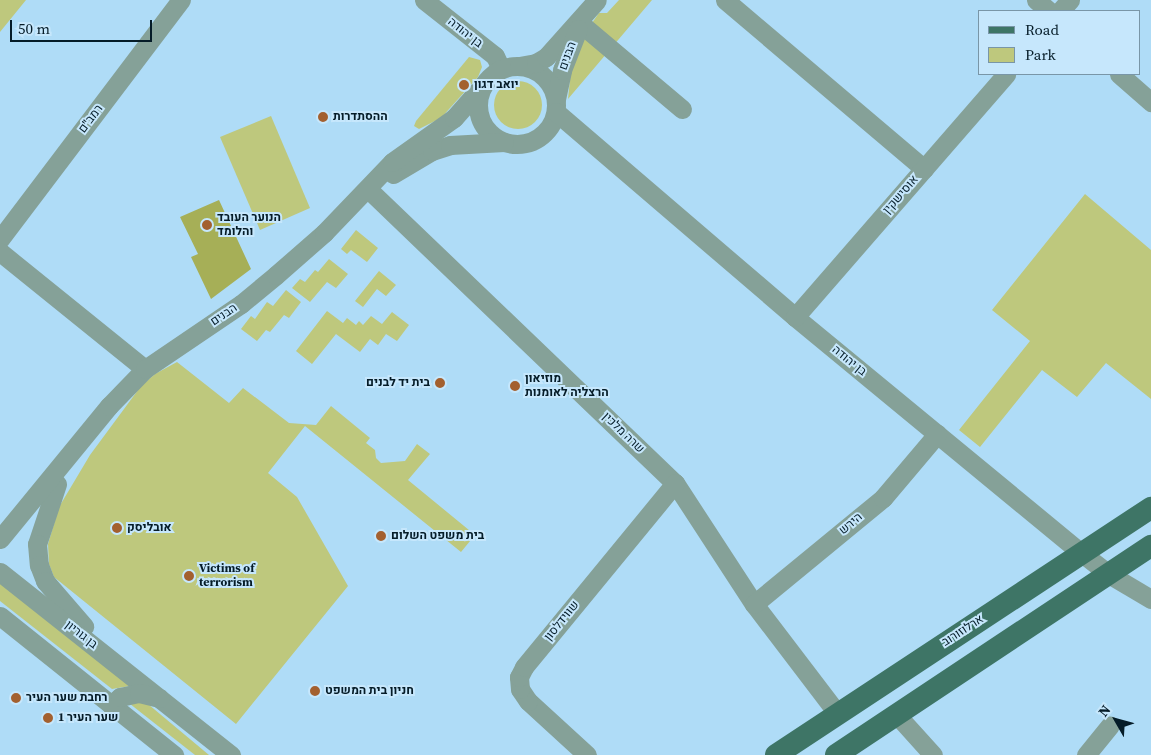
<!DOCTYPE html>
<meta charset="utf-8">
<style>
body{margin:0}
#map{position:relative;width:1151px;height:755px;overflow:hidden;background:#afdcf7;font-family:"Source Serif 4",Heebo,serif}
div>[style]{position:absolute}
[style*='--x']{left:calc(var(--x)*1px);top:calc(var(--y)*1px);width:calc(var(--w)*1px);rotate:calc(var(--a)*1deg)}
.green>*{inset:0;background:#bec87d}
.round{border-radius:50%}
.forest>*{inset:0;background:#a6af57}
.minor>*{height:19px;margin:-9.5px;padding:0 9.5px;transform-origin:9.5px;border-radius:9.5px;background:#85a198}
.minor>.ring{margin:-9.5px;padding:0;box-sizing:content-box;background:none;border:19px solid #85a198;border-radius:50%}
.major>*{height:22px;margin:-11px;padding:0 11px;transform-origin:11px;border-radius:11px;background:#3e7566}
.dots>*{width:14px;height:14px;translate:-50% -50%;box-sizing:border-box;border:2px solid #c6e7fc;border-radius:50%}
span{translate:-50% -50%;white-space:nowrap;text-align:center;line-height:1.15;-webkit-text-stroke:4px #c6e7fc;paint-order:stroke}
.street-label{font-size:12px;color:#051c28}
.poi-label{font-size:12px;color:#051c28;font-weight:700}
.left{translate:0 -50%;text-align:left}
.right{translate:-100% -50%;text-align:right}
.legend{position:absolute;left:978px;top:10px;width:162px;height:65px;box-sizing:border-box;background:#c6e7fc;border:1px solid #7996a7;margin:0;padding:6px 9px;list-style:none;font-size:15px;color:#051c28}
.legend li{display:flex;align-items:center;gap:10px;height:25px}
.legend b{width:25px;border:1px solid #7996a7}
.north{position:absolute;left:1091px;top:695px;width:50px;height:50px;-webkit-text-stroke:4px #c6e7fc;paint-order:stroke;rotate:308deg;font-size:14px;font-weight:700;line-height:20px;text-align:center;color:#051c28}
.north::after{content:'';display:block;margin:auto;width:18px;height:22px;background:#051c28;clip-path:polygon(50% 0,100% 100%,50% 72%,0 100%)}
.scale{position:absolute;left:10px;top:20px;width:142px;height:22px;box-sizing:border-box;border:2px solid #051c28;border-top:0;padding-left:6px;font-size:15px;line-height:18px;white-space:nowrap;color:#051c28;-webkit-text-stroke:4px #c6e7fc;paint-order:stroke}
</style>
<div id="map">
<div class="green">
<div style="clip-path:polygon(0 0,26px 0,0 32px)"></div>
<div style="clip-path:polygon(619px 0,652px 0,568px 99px,571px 70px,582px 37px,599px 13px,607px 13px)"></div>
<div style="clip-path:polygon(469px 57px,480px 60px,482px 67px,478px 77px,441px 118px,419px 129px,414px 126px,416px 121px)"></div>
<div class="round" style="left:494px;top:81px;width:48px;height:48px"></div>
<div style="clip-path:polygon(271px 116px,310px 208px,260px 230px,220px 137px)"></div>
<div style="clip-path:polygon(1085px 194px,1151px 250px,1151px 399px,1106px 363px,1077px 397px,1042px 370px,980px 447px,959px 430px,1030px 341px,992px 310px)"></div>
<div style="clip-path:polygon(356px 230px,378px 248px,367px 262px,351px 250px,347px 254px,341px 249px)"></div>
<div style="clip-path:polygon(329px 259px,348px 274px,336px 288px,327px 282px,310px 302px,292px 288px,300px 279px,305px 282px,315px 270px,318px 272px)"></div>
<div style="clip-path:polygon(379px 271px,396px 285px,386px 296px,377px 289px,363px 307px,355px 301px)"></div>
<div style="clip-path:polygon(286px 290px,301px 302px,289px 318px,284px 315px,270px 332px,266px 330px,257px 341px,241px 329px,251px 316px,255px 319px,267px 302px,273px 306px)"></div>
<div style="clip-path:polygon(327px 311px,343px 323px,347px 318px,356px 325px,359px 321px,363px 325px,371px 316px,382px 324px,392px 312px,409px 325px,397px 341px,386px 334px,378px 345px,370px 339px,360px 352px,336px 334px,312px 364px,296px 351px)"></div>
<div style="clip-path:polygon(177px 362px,229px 403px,243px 388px,289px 423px,316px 425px,331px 406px,370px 438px,366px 443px,375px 450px,376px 458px,381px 463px,405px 461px,417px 444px,430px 454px,408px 480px,475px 535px,461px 552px,305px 426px,268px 473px,297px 497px,348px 586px,236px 724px,54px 577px,49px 564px,48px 544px,59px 507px,90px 455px,141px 386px,155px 374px)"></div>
<div style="clip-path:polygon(0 582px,130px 686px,112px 689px,0 601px)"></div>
<div style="clip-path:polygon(142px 699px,209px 755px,195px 755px,125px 700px)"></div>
</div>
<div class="forest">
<div style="clip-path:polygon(219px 200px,251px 269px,211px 299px,191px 257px,198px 254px,180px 217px)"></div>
</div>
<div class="minor">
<div style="--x:424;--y:0;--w:90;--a:38.3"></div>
<div style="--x:495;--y:56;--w:14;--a:65"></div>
<div style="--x:725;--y:0;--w:261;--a:40.3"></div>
<div style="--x:1036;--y:0;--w:17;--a:40"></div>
<div style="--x:1060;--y:11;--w:15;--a:-48"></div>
<div style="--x:581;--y:24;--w:132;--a:40.1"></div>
<div class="ring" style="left:478px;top:66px;width:59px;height:59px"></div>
<div style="--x:519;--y:66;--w:17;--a:-10"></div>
<div style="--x:536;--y:63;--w:12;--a:-31"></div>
<div style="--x:546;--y:57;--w:76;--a:-48.2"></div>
<div style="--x:1119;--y:74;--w:43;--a:41.2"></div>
<div style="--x:556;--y:99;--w:30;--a:-78"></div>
<div style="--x:562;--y:70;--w:44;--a:-68.7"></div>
<div style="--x:556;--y:112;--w:315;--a:40.6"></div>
<div style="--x:795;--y:317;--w:373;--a:39.5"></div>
<div style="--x:1083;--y:554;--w:31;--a:38"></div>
<div style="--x:1107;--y:573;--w:51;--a:30.6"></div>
<div style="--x:393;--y:174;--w:45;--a:-30.5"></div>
<div style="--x:432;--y:151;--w:19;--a:-18"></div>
<div style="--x:450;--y:145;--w:54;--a:-3.2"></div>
<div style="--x:368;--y:189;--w:425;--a:43.8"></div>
<div style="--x:675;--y:483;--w:145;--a:56.9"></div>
<div style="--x:754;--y:604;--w:137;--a:52.7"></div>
<div style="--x:0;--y:239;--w:300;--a:-52.9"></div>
<div style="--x:0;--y:252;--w:186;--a:38.9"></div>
<div style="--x:795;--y:317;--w:322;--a:-49"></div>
<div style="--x:57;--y:484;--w:63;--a:108.4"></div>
<div style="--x:37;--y:544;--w:21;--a:85"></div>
<div style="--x:39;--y:565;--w:17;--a:69"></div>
<div style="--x:45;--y:581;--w:60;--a:49.1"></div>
<div style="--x:0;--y:539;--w:172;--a:-50.7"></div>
<div style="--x:109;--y:406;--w:52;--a:-45.8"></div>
<div style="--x:145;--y:369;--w:116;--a:-34.1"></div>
<div style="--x:241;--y:304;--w:45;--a:-39.6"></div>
<div style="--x:276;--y:275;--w:64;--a:-41.2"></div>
<div style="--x:324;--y:233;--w:98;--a:-46.2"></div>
<div style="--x:392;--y:162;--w:76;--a:-35.4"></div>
<div style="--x:454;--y:118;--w:44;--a:-48.7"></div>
<div style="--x:0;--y:572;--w:295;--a:38.4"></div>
<div style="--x:754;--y:604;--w:167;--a:-39.4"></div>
<div style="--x:883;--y:498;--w:84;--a:-49.8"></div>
<div style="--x:0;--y:616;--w:223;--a:38.6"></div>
<div style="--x:111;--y:705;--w:12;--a:-42"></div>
<div style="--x:120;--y:697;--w:19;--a:-12"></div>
<div style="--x:139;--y:693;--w:21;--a:14"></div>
<div style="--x:896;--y:714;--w:55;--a:47.9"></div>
<div style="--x:587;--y:755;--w:80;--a:-137.5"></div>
<div style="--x:528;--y:701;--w:14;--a:-124"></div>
<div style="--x:520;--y:689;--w:12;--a:-95"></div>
<div style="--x:519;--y:677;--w:11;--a:-63"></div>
<div style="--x:524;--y:667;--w:238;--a:-50.6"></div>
<div style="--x:1086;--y:755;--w:38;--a:-51"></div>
</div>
<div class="major">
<div style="--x:776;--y:755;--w:449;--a:-33.4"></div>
<div style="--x:836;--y:755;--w:378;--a:-33.6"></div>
</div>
<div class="dots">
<div style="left:464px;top:85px;background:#a3602f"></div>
<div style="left:323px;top:117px;background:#a3602f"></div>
<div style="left:207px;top:225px;background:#a3602f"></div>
<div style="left:440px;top:383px;background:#a3602f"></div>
<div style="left:515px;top:386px;background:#a3602f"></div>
<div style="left:117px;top:528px;background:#a3602f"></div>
<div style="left:381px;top:536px;background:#a3602f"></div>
<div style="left:189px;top:576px;background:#a3602f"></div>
<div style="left:315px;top:691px;background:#a3602f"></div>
<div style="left:16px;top:698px;background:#a3602f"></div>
<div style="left:48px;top:718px;background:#a3602f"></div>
</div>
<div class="street-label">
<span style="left:465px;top:33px;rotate:38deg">בן יהודה</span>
<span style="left:568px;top:56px;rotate:-70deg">הבנים</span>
<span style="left:91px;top:119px;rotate:-53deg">רמב"ם</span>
<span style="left:901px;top:195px;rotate:-49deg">אוסישקין</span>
<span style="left:224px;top:315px;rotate:-34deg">הבנים</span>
<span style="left:849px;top:361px;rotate:39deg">בן יהודה</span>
<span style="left:623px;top:433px;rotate:44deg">שרה מלכין</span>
<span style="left:851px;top:524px;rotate:-40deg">הירש</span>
<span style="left:562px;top:621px;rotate:-51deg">שווידלסון</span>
<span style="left:963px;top:631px;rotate:-33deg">ארלוזורוב</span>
<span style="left:81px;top:635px;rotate:38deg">בן גוריון</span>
</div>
<div class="poi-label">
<span class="left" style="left:474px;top:85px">יואב דגון</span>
<span class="left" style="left:333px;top:117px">ההסתדרות</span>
<span class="left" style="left:217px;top:225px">הנוער העובד<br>והלומד</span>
<span class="left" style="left:525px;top:386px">מוזיאון<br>הרצליה לאומנות</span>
<span class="right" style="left:430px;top:383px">בית יד לבנים</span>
<span class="left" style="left:127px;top:528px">אובליסק</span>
<span class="left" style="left:391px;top:536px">בית משפט השלום</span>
<span class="left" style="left:199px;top:576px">Victims of<br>terrorism</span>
<span class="left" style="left:325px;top:691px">חניון בית המשפט</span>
<span class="left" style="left:26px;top:698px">רחבת שער העיר</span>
<span class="left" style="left:58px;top:718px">שער העיר 1</span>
</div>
<ul class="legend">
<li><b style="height:6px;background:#3e7566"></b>Road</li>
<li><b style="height:14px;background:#bec87d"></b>Park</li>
</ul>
<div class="north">N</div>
<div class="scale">50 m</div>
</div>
